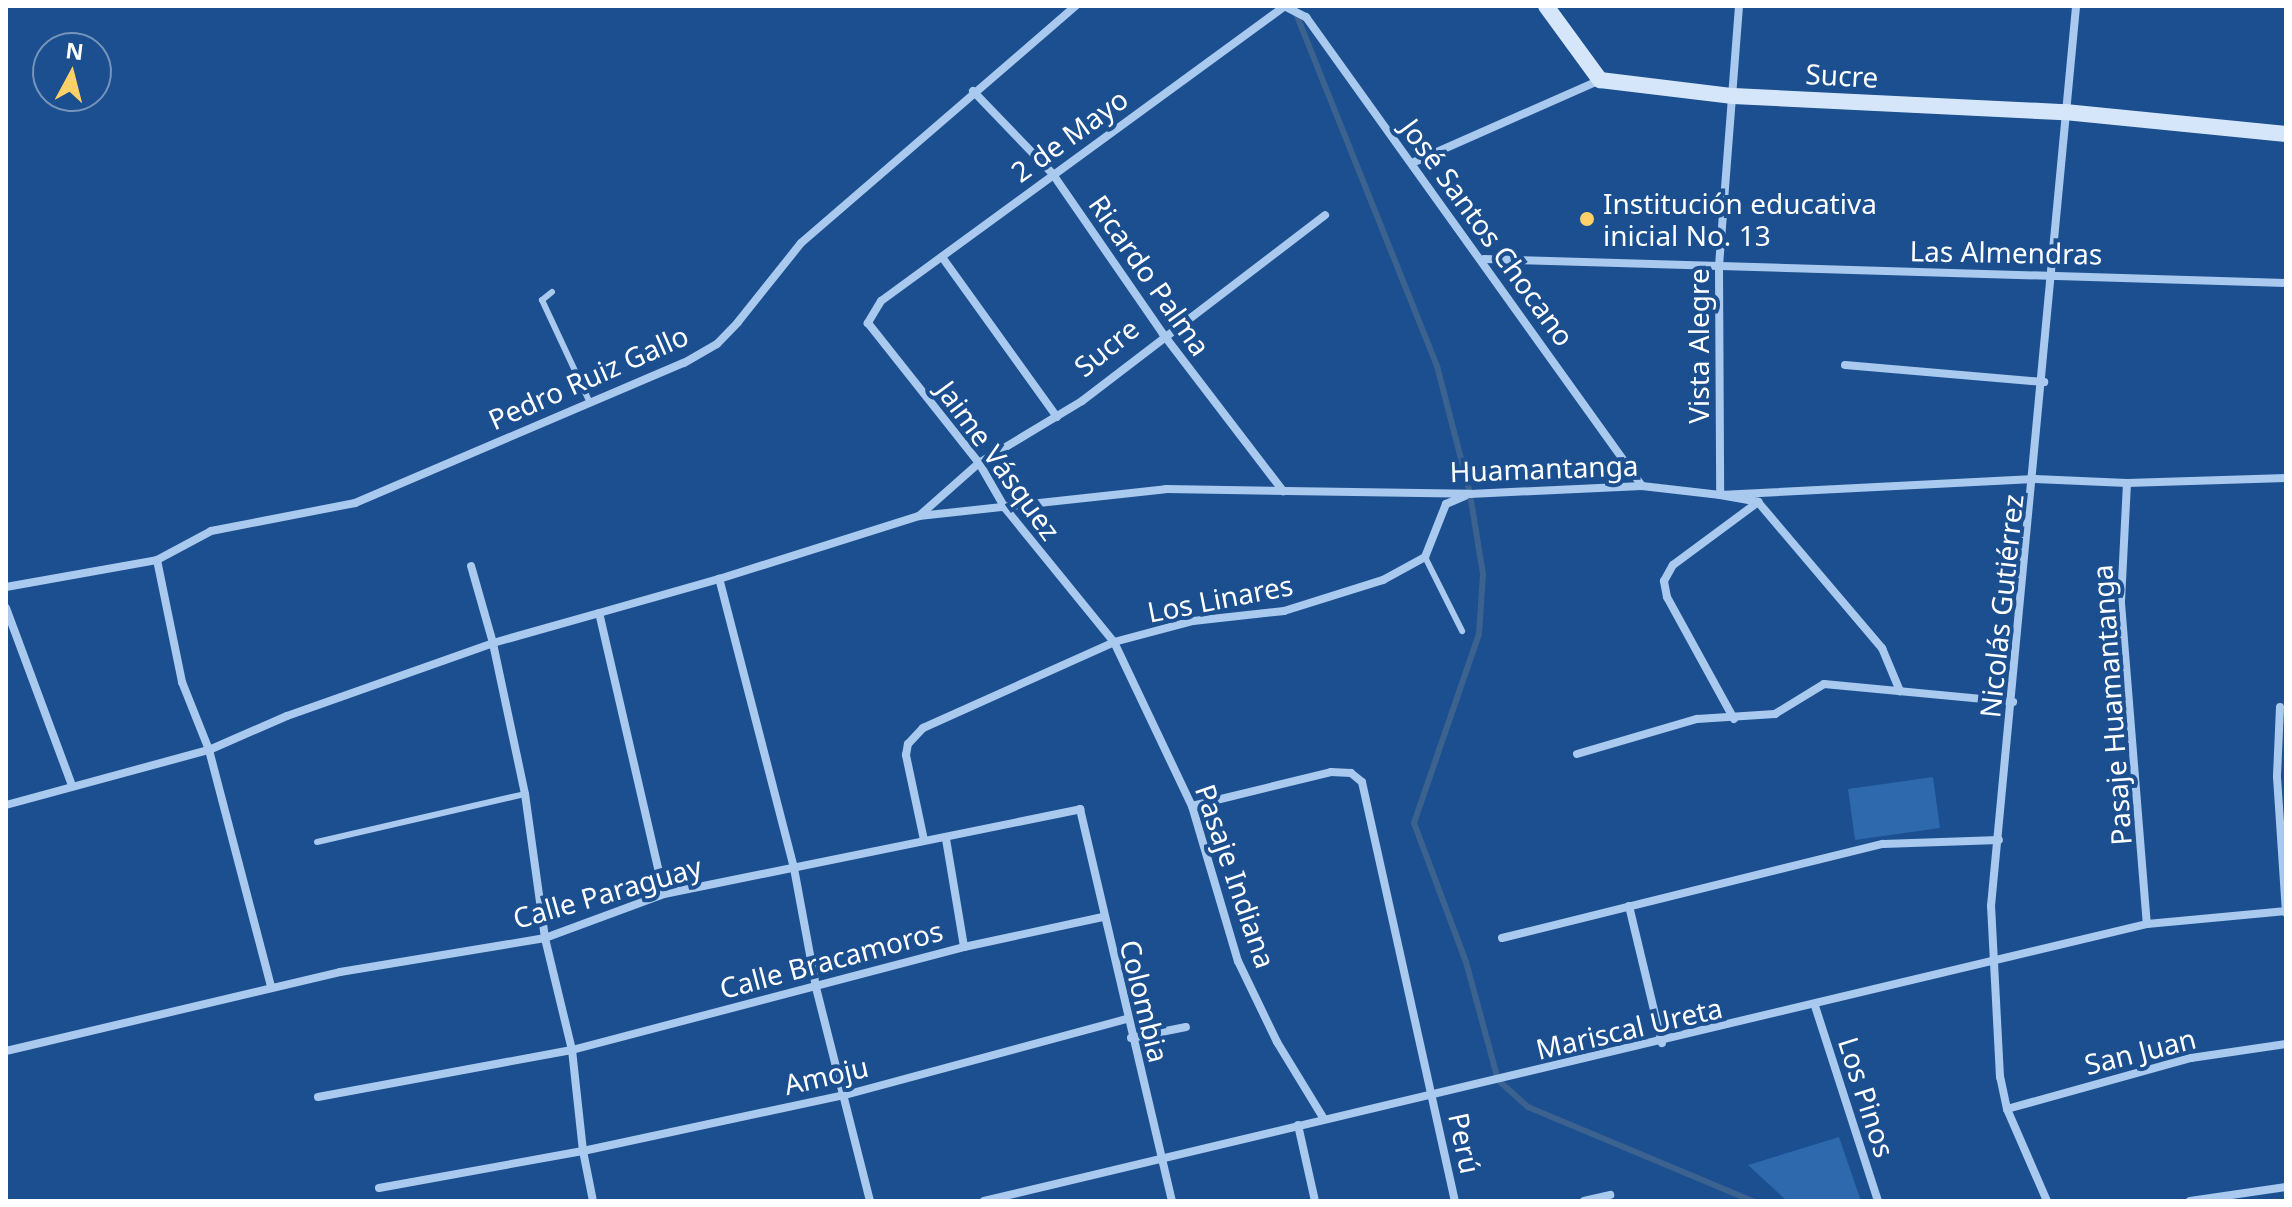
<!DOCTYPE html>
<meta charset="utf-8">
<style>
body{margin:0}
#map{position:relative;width:2292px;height:1207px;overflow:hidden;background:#1b4f8f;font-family:"Noto Sans",sans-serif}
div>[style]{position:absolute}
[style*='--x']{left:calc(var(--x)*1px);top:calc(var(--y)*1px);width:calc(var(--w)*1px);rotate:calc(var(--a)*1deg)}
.green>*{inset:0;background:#2e69ad}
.stream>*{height:6px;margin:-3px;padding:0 3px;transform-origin:3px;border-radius:3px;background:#3c6290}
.lane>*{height:6px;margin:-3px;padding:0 3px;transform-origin:3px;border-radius:3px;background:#a9c9ee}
.street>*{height:8px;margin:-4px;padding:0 4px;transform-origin:4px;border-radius:4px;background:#a9c9ee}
.secondary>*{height:16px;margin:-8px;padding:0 8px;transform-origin:8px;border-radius:8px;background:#d6e6fa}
.dots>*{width:22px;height:22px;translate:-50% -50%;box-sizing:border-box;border:4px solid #1b4f8f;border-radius:50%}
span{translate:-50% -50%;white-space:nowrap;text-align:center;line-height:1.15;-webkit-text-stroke:8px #1b4f8f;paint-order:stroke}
.street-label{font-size:28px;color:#fff}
.poi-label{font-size:28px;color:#fff}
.left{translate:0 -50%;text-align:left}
.frame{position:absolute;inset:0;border:8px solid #fff;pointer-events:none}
.north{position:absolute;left:32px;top:32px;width:80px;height:80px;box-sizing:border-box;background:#1b4f8f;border:2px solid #7695bc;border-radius:50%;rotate:7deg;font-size:22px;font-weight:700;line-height:32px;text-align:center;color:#fff}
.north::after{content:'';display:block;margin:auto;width:28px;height:36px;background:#ffd166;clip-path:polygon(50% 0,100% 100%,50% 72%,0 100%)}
</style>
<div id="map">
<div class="green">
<div style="clip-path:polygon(1933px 777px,1940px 828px,1855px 840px,1848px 789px)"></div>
<div style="clip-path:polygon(1839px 1137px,1861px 1201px,1787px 1201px,1748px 1165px)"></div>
</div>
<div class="stream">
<div style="--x:1293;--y:6;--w:388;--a:68.2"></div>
<div style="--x:1437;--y:366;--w:132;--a:75.5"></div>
<div style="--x:1470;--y:494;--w:81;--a:80.8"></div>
<div style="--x:1483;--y:574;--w:60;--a:93.8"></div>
<div style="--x:1479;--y:634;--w:200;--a:109"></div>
<div style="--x:1414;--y:823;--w:148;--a:69.5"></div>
<div style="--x:1466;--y:962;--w:122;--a:74.8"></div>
<div style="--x:1498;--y:1080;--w:40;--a:42"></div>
<div style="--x:1528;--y:1107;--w:244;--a:22.7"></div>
</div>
<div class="lane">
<div style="--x:552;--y:292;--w:13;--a:141"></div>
<div style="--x:542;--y:300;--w:114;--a:65"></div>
<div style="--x:1425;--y:557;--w:83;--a:63.4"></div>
<div style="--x:317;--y:842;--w:213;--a:-13"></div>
</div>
<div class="street">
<div style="--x:1284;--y:6;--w:25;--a:27"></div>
<div style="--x:1306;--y:17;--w:577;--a:54.38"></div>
<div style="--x:1285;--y:6;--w:500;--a:143.86"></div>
<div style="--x:881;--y:301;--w:26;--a:121"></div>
<div style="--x:868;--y:323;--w:179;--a:51.6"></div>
<div style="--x:979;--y:463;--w:52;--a:60"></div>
<div style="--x:1005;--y:508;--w:173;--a:50.9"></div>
<div style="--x:1114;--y:642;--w:182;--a:64.6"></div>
<div style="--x:1192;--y:806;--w:162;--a:73.5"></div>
<div style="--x:1238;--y:961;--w:90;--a:64.3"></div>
<div style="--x:1277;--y:1042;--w:90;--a:58.6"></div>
<div style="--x:1739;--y:6;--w:262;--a:94.4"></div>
<div style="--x:1719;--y:267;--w:228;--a:89.7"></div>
<div style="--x:1720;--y:495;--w:39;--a:10"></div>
<div style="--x:1758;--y:502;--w:192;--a:49.7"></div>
<div style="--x:1882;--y:648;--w:47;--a:67.3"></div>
<div style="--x:973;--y:91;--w:114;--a:46.1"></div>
<div style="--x:1052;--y:173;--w:196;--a:55.4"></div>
<div style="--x:1163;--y:334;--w:198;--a:52.6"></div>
<div style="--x:1412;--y:163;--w:206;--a:-23.8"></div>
<div style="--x:942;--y:257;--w:197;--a:54.3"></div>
<div style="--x:1484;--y:259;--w:802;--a:1.71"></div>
<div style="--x:1845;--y:365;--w:200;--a:4.9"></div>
<div style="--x:2127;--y:483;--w:120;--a:92.9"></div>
<div style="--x:2121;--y:603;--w:322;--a:85.4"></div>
<div style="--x:919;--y:516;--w:80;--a:-41.5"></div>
<div style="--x:979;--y:463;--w:120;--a:-31"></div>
<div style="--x:1082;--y:401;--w:306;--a:-37.4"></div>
<div style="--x:157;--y:560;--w:125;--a:78.4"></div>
<div style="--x:182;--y:682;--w:73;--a:68.3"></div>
<div style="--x:209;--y:750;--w:245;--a:75.3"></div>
<div style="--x:6;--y:587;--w:153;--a:-10.1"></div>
<div style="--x:157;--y:560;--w:61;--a:-28.2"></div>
<div style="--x:211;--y:531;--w:147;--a:-11"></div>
<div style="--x:355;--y:503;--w:358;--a:-23.1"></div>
<div style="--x:684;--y:363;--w:38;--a:-30"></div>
<div style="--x:717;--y:344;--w:30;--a:-46"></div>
<div style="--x:738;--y:322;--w:101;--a:-51.4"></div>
<div style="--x:801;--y:243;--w:363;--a:-40.8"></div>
<div style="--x:6;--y:608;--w:189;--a:69.6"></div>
<div style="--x:2280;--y:707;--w:70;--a:92.5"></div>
<div style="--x:2277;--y:777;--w:136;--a:86.2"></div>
<div style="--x:1734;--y:719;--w:139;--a:-118.8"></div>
<div style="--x:1667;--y:597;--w:16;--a:-101"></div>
<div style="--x:1664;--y:581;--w:18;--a:-61"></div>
<div style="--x:1673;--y:565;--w:106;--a:-36.5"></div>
<div style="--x:1577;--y:754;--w:125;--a:-16.3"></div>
<div style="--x:1697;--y:719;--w:78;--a:-3.7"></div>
<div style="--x:1775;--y:714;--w:57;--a:-31.5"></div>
<div style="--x:1824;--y:684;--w:190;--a:5.4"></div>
<div style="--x:6;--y:805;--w:210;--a:-15.2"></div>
<div style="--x:209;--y:750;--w:85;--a:-23.6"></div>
<div style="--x:287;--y:716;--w:219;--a:-19.5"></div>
<div style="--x:493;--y:643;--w:80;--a:-105.9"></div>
<div style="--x:1192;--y:806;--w:143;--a:-13.7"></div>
<div style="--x:1331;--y:772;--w:20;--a:3"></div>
<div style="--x:1351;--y:773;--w:14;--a:39"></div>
<div style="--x:1362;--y:782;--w:429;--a:77.5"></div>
<div style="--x:946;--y:839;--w:109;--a:80.5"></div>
<div style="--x:924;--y:840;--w:87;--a:-102"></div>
<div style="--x:906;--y:755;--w:11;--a:-80"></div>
<div style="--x:908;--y:744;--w:22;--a:-47"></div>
<div style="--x:923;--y:728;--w:209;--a:-24.2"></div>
<div style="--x:1114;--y:642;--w:82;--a:-14.9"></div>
<div style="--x:1193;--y:621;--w:92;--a:-6.3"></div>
<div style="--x:1284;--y:611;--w:104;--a:-17.4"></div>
<div style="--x:1383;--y:580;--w:48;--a:-28.7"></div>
<div style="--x:1425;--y:557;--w:57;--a:-68.4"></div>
<div style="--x:1446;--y:504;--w:21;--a:-23"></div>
<div style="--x:664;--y:894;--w:288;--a:-103"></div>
<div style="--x:599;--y:613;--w:125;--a:-15.8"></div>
<div style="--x:1629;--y:906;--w:141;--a:76.5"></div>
<div style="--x:1502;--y:938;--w:392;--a:-13.9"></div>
<div style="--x:1883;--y:844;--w:116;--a:-2"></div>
<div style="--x:1815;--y:1006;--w:205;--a:72.1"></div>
<div style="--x:1131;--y:1038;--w:56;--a:-11.3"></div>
<div style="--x:6;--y:1051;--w:343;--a:-13.3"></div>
<div style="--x:340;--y:972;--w:208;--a:-9.4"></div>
<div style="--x:545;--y:938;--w:127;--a:-20.3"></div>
<div style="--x:664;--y:894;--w:425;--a:-11.5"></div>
<div style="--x:1080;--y:809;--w:403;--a:76.8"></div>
<div style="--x:318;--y:1097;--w:258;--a:-10.5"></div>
<div style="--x:572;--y:1050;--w:115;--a:-103.6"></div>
<div style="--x:545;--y:938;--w:145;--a:-97.9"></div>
<div style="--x:525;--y:794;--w:154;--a:-102"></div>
<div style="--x:493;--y:643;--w:110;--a:-15.8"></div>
<div style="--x:2007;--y:1109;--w:191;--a:-15.5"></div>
<div style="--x:2191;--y:1058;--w:96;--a:-8.4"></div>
<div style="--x:1298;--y:1125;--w:78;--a:77.4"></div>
<div style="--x:379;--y:1188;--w:207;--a:-10.3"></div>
<div style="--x:583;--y:1151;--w:102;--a:-96.2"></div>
<div style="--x:572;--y:1050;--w:405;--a:-14.7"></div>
<div style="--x:964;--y:947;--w:142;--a:-12.2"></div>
<div style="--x:593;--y:1201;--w:51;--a:-101.3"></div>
<div style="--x:583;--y:1151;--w:268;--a:-12.1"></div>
<div style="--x:845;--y:1095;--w:291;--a:-15.1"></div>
<div style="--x:870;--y:1201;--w:221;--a:-104.2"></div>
<div style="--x:816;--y:987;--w:121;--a:-100.5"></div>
<div style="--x:794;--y:868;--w:299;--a:-104.5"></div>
<div style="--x:719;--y:579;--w:210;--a:-17.5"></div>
<div style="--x:919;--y:516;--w:248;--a:-6.2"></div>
<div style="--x:1166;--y:489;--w:304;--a:0.9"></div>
<div style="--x:1470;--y:494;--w:172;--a:-2.7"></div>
<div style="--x:1642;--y:486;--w:79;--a:6.6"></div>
<div style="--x:1720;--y:495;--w:315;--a:-2.9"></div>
<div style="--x:2035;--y:479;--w:92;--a:2.5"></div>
<div style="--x:2127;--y:483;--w:159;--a:-1.8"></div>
<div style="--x:984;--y:1201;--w:1196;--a:-13.4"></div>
<div style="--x:2147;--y:924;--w:140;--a:-5.3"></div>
<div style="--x:1584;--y:1201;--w:27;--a:-13"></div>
<div style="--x:2047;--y:1201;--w:100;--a:-113.5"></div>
<div style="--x:2007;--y:1109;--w:33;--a:-102"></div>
<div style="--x:2000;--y:1077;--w:171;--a:-93"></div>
<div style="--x:1991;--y:906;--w:904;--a:-84.6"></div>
<div style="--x:2190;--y:1201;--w:97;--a:-8.3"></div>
</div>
<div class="secondary">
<div style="--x:1546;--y:6;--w:92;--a:53.9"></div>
<div style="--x:1600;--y:80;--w:134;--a:6.9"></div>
<div style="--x:1733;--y:96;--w:332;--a:2.8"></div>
<div style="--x:2065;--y:112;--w:222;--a:5.7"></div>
</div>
<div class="dots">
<div style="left:1587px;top:219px;background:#ffd166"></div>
</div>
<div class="street-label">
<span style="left:1842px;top:75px;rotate:3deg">Sucre</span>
<span style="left:1069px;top:135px;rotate:-36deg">2 de Mayo</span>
<span style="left:1488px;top:232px;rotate:54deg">José Santos Chocano</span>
<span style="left:2006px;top:252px;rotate:1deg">Las Almendras</span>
<span style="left:1150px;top:275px;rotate:55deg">Ricardo Palma</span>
<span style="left:1698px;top:346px;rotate:-90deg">Vista Alegre</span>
<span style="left:1106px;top:347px;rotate:-39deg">Sucre</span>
<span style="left:588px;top:377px;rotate:-24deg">Pedro Ruiz Gallo</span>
<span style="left:999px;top:460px;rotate:54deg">Jaime Vásquez</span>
<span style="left:1544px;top:468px;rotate:-2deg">Huamantanga</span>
<span style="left:1220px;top:598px;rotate:-11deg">Los Linares</span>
<span style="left:2001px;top:606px;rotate:-84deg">Nicolás Gutiérrez</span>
<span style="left:2111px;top:705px;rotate:-94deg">Pasaje Huamantanga</span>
<span style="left:1236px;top:876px;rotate:71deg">Pasaje Indiana</span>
<span style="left:607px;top:892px;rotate:-16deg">Calle Paraguay</span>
<span style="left:831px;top:959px;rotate:-15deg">Calle Bracamoros</span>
<span style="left:1145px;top:1001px;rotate:76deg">Colombia</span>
<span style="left:1629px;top:1028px;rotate:-13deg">Mariscal Ureta</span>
<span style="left:2140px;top:1051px;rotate:-14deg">San Juan</span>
<span style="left:826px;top:1075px;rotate:-13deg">Amoju</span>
<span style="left:1867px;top:1097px;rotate:72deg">Los Pinos</span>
<span style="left:1465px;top:1143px;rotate:78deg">Perú</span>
</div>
<div class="poi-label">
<span class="left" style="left:1603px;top:219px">Institución educativa<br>inicial No. 13</span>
</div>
<div class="frame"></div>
<div class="north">N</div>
</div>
